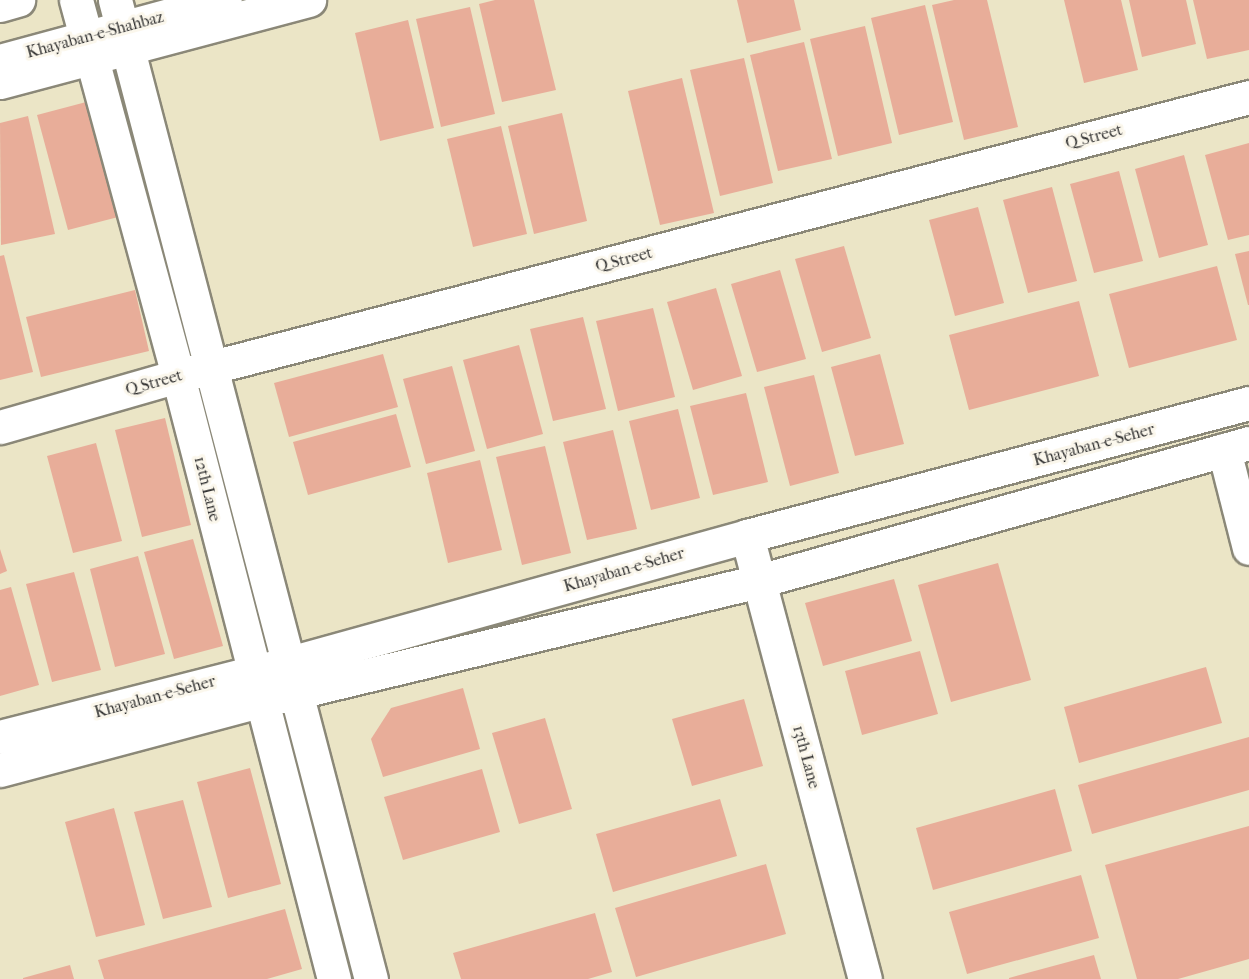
<!DOCTYPE html>
<style>
body{margin:0}
#map{position:relative;width:1249px;height:979px;overflow:hidden;background:#ebe5c6;font-family:"IM FELL French Canon",serif}
div>[style]{position:absolute}
[style*='--x']{left:calc(var(--x)*1px);top:calc(var(--y)*1px);width:calc(var(--w)*1px);rotate:calc(var(--a)*1deg)}
.building>*{inset:0;background:#e8ad99}
.roads{filter:drop-shadow(2px 0 #8b8878) drop-shadow(-2px 0 #8b8878) drop-shadow(0 2px #8b8878) drop-shadow(0 -2px #8b8878)}
.minor>*{height:33px;margin:-16.5px;padding:0 16.5px;transform-origin:16.5px;border-radius:16.5px;background:#fff}
.tertiary>*{height:33px;margin:-16.5px;padding:0 16.5px;transform-origin:16.5px;border-radius:16.5px;background:#fff}
.secondary>*{height:33px;margin:-16.5px;padding:0 16.5px;transform-origin:16.5px;border-radius:16.5px;background:#fff}
span{translate:-50% -50%;white-space:nowrap;text-align:center;line-height:1.15;-webkit-text-stroke:6px #fbf7ec;paint-order:stroke}
.street-label{font-size:16px;color:#2b2b2b}
</style>
<div id="map">
<div class="building">
<div style="clip-path:polygon(495px 0,534px 0,556px 90px,502px 102px,479px 4px)"></div>
<div style="clip-path:polygon(737px 0,794px 0,801px 30px,747px 43px)"></div>
<div style="clip-path:polygon(954px 0,987px 0,1018px 127px,964px 140px,932px 5px)"></div>
<div style="clip-path:polygon(1064px 0,1121px 0,1138px 70px,1084px 83px)"></div>
<div style="clip-path:polygon(1129px 0,1186px 0,1196px 44px,1142px 57px)"></div>
<div style="clip-path:polygon(1193px 0,1249px 0,1249px 50px,1207px 59px)"></div>
<div style="clip-path:polygon(925px 5px,953px 122px,899px 135px,871px 18px)"></div>
<div style="clip-path:polygon(470px 7px,495px 114px,441px 127px,416px 19px)"></div>
<div style="clip-path:polygon(408px 20px,434px 128px,380px 141px,355px 33px)"></div>
<div style="clip-path:polygon(865px 26px,892px 143px,838px 156px,810px 39px)"></div>
<div style="clip-path:polygon(804px 42px,832px 159px,778px 171px,750px 55px)"></div>
<div style="clip-path:polygon(744px 58px,773px 183px,720px 196px,690px 70px)"></div>
<div style="clip-path:polygon(682px 78px,714px 213px,660px 225px,628px 91px)"></div>
<div style="clip-path:polygon(90px 101px,122px 216px,68px 230px,37px 115px)"></div>
<div style="clip-path:polygon(562px 113px,587px 221px,534px 234px,508px 126px)"></div>
<div style="clip-path:polygon(28px 116px,55px 234px,1px 245px,0 123px)"></div>
<div style="clip-path:polygon(501px 126px,527px 234px,473px 247px,447px 139px)"></div>
<div style="clip-path:polygon(1249px 143px,1249px 235px,1228px 240px,1205px 155px)"></div>
<div style="clip-path:polygon(1184px 155px,1208px 245px,1159px 258px,1135px 169px)"></div>
<div style="clip-path:polygon(1119px 171px,1143px 261px,1094px 273px,1070px 184px)"></div>
<div style="clip-path:polygon(1052px 187px,1077px 281px,1028px 293px,1003px 200px)"></div>
<div style="clip-path:polygon(978px 207px,1004px 303px,955px 316px,929px 220px)"></div>
<div style="clip-path:polygon(844px 246px,871px 338px,822px 352px,795px 259px)"></div>
<div style="clip-path:polygon(1249px 251px,1249px 305px,1248px 305px,1235px 254px)"></div>
<div style="clip-path:polygon(4px 255px,33px 372px,0 380px,0 256px)"></div>
<div style="clip-path:polygon(1217px 266px,1237px 340px,1129px 368px,1109px 294px)"></div>
<div style="clip-path:polygon(780px 270px,806px 359px,757px 372px,731px 284px)"></div>
<div style="clip-path:polygon(716px 288px,742px 376px,693px 390px,667px 302px)"></div>
<div style="clip-path:polygon(135px 290px,149px 351px,41px 377px,26px 317px)"></div>
<div style="clip-path:polygon(1079px 301px,1099px 376px,969px 410px,949px 335px)"></div>
<div style="clip-path:polygon(653px 308px,675px 397px,618px 411px,596px 321px)"></div>
<div style="clip-path:polygon(583px 317px,606px 409px,553px 421px,530px 329px)"></div>
<div style="clip-path:polygon(519px 345px,543px 434px,487px 449px,463px 360px)"></div>
<div style="clip-path:polygon(383px 354px,398px 407px,289px 437px,274px 383px)"></div>
<div style="clip-path:polygon(880px 354px,904px 444px,855px 456px,831px 367px)"></div>
<div style="clip-path:polygon(452px 366px,475px 451px,426px 464px,403px 379px)"></div>
<div style="clip-path:polygon(814px 375px,839px 473px,790px 486px,764px 387px)"></div>
<div style="clip-path:polygon(746px 393px,768px 482px,713px 495px,690px 406px)"></div>
<div style="clip-path:polygon(678px 409px,700px 498px,651px 510px,629px 421px)"></div>
<div style="clip-path:polygon(396px 414px,411px 467px,308px 495px,293px 442px)"></div>
<div style="clip-path:polygon(165px 418px,191px 525px,142px 537px,115px 430px)"></div>
<div style="clip-path:polygon(613px 430px,637px 529px,587px 540px,563px 442px)"></div>
<div style="clip-path:polygon(96px 443px,122px 541px,73px 553px,47px 456px)"></div>
<div style="clip-path:polygon(545px 446px,571px 553px,522px 565px,496px 457px)"></div>
<div style="clip-path:polygon(480px 460px,502px 550px,448px 563px,427px 473px)"></div>
<div style="clip-path:polygon(193px 539px,223px 646px,174px 659px,144px 552px)"></div>
<div style="clip-path:polygon(0 549px,7px 571px,0 574px)"></div>
<div style="clip-path:polygon(138px 556px,165px 654px,115px 667px,90px 569px)"></div>
<div style="clip-path:polygon(998px 563px,1031px 680px,951px 702px,918px 585px)"></div>
<div style="clip-path:polygon(74px 572px,101px 670px,52px 682px,26px 584px)"></div>
<div style="clip-path:polygon(894px 579px,912px 641px,823px 666px,805px 603px)"></div>
<div style="clip-path:polygon(11px 587px,39px 685px,0 696px,0 590px)"></div>
<div style="clip-path:polygon(920px 651px,938px 714px,862px 735px,845px 671px)"></div>
<div style="clip-path:polygon(1206px 667px,1222px 723px,1079px 763px,1064px 707px)"></div>
<div style="clip-path:polygon(463px 688px,480px 749px,383px 777px,371px 739px,391px 708px)"></div>
<div style="clip-path:polygon(744px 699px,763px 766px,692px 786px,672px 719px)"></div>
<div style="clip-path:polygon(545px 718px,572px 809px,519px 824px,492px 733px)"></div>
<div style="clip-path:polygon(1249px 737px,1249px 790px,1092px 834px,1078px 785px)"></div>
<div style="clip-path:polygon(250px 768px,281px 884px,228px 898px,197px 782px)"></div>
<div style="clip-path:polygon(482px 769px,500px 832px,403px 860px,384px 797px)"></div>
<div style="clip-path:polygon(1055px 789px,1072px 851px,933px 890px,916px 828px)"></div>
<div style="clip-path:polygon(720px 799px,737px 856px,613px 892px,596px 834px)"></div>
<div style="clip-path:polygon(183px 800px,212px 907px,163px 919px,134px 812px)"></div>
<div style="clip-path:polygon(114px 808px,145px 925px,96px 937px,65px 822px)"></div>
<div style="clip-path:polygon(1249px 826px,1249px 959px,1178px 979px,1137px 979px,1105px 865px)"></div>
<div style="clip-path:polygon(766px 864px,786px 934px,636px 977px,615px 908px)"></div>
<div style="clip-path:polygon(1081px 875px,1099px 938px,967px 974px,949px 912px)"></div>
<div style="clip-path:polygon(285px 909px,302px 969px,267px 979px,104px 979px,98px 960px)"></div>
<div style="clip-path:polygon(595px 913px,612px 972px,588px 979px,461px 979px,453px 953px)"></div>
<div style="clip-path:polygon(1094px 955px,1101px 979px,1009px 979px,1009px 978px)"></div>
<div style="clip-path:polygon(70px 965px,74px 979px,23px 979px,23px 978px)"></div>
</div>
<div class="roads">
<div class="minor">
<div style="--x:76;--y:0;--w:390;--a:74.8"></div>
<div style="--x:178;--y:376;--w:623;--a:75.5"></div>
<div style="--x:115;--y:0;--w:1012;--a:75.35"></div>
<div style="--x:0;--y:82;--w:320;--a:-14.9"></div>
<div style="--x:0;--y:427;--w:185;--a:-16"></div>
<div style="--x:178;--y:376;--w:1107;--a:-14.6"></div>
<div style="--x:1224;--y:450;--w:101;--a:75.7"></div>
<div style="--x:747;--y:536;--w:458;--a:75.1"></div>
</div>
<div class="tertiary">
<div style="--x:0;--y:737;--w:295;--a:-14.3"></div>
<div style="--x:286;--y:664;--w:478;--a:-15.5"></div>
<div style="--x:747;--y:536;--w:519;--a:-14.84"></div>
<div style="--x:0;--y:770;--w:269;--a:-14.9"></div>
<div style="--x:260;--y:701;--w:513;--a:-13.52"></div>
<div style="--x:759;--y:581;--w:509;--a:-15.73"></div>
</div>
<div class="secondary">
<div style="--x:0;--y:5;--w:19;--a:-16"></div>
<div style="--x:0;--y:61;--w:233;--a:-15.2"></div>
</div>
</div>
<div class="street-label">
<span style="left:95px;top:35px;rotate:-15deg">Khayaban-e-Shahbaz</span>
<span style="left:1094px;top:137px;rotate:-15deg">Q Street</span>
<span style="left:624px;top:260px;rotate:-15deg">Q Street</span>
<span style="left:154px;top:383px;rotate:-16deg">Q Street</span>
<span style="left:1094px;top:445px;rotate:-15deg">Khayaban-e-Seher</span>
<span style="left:207px;top:489px;rotate:76deg">12th Lane</span>
<span style="left:624px;top:570px;rotate:-16deg">Khayaban-e-Seher</span>
<span style="left:155px;top:697px;rotate:-15deg">Khayaban-e-Seher</span>
<span style="left:806px;top:757px;rotate:75deg">13th Lane</span>
</div>
</div>
